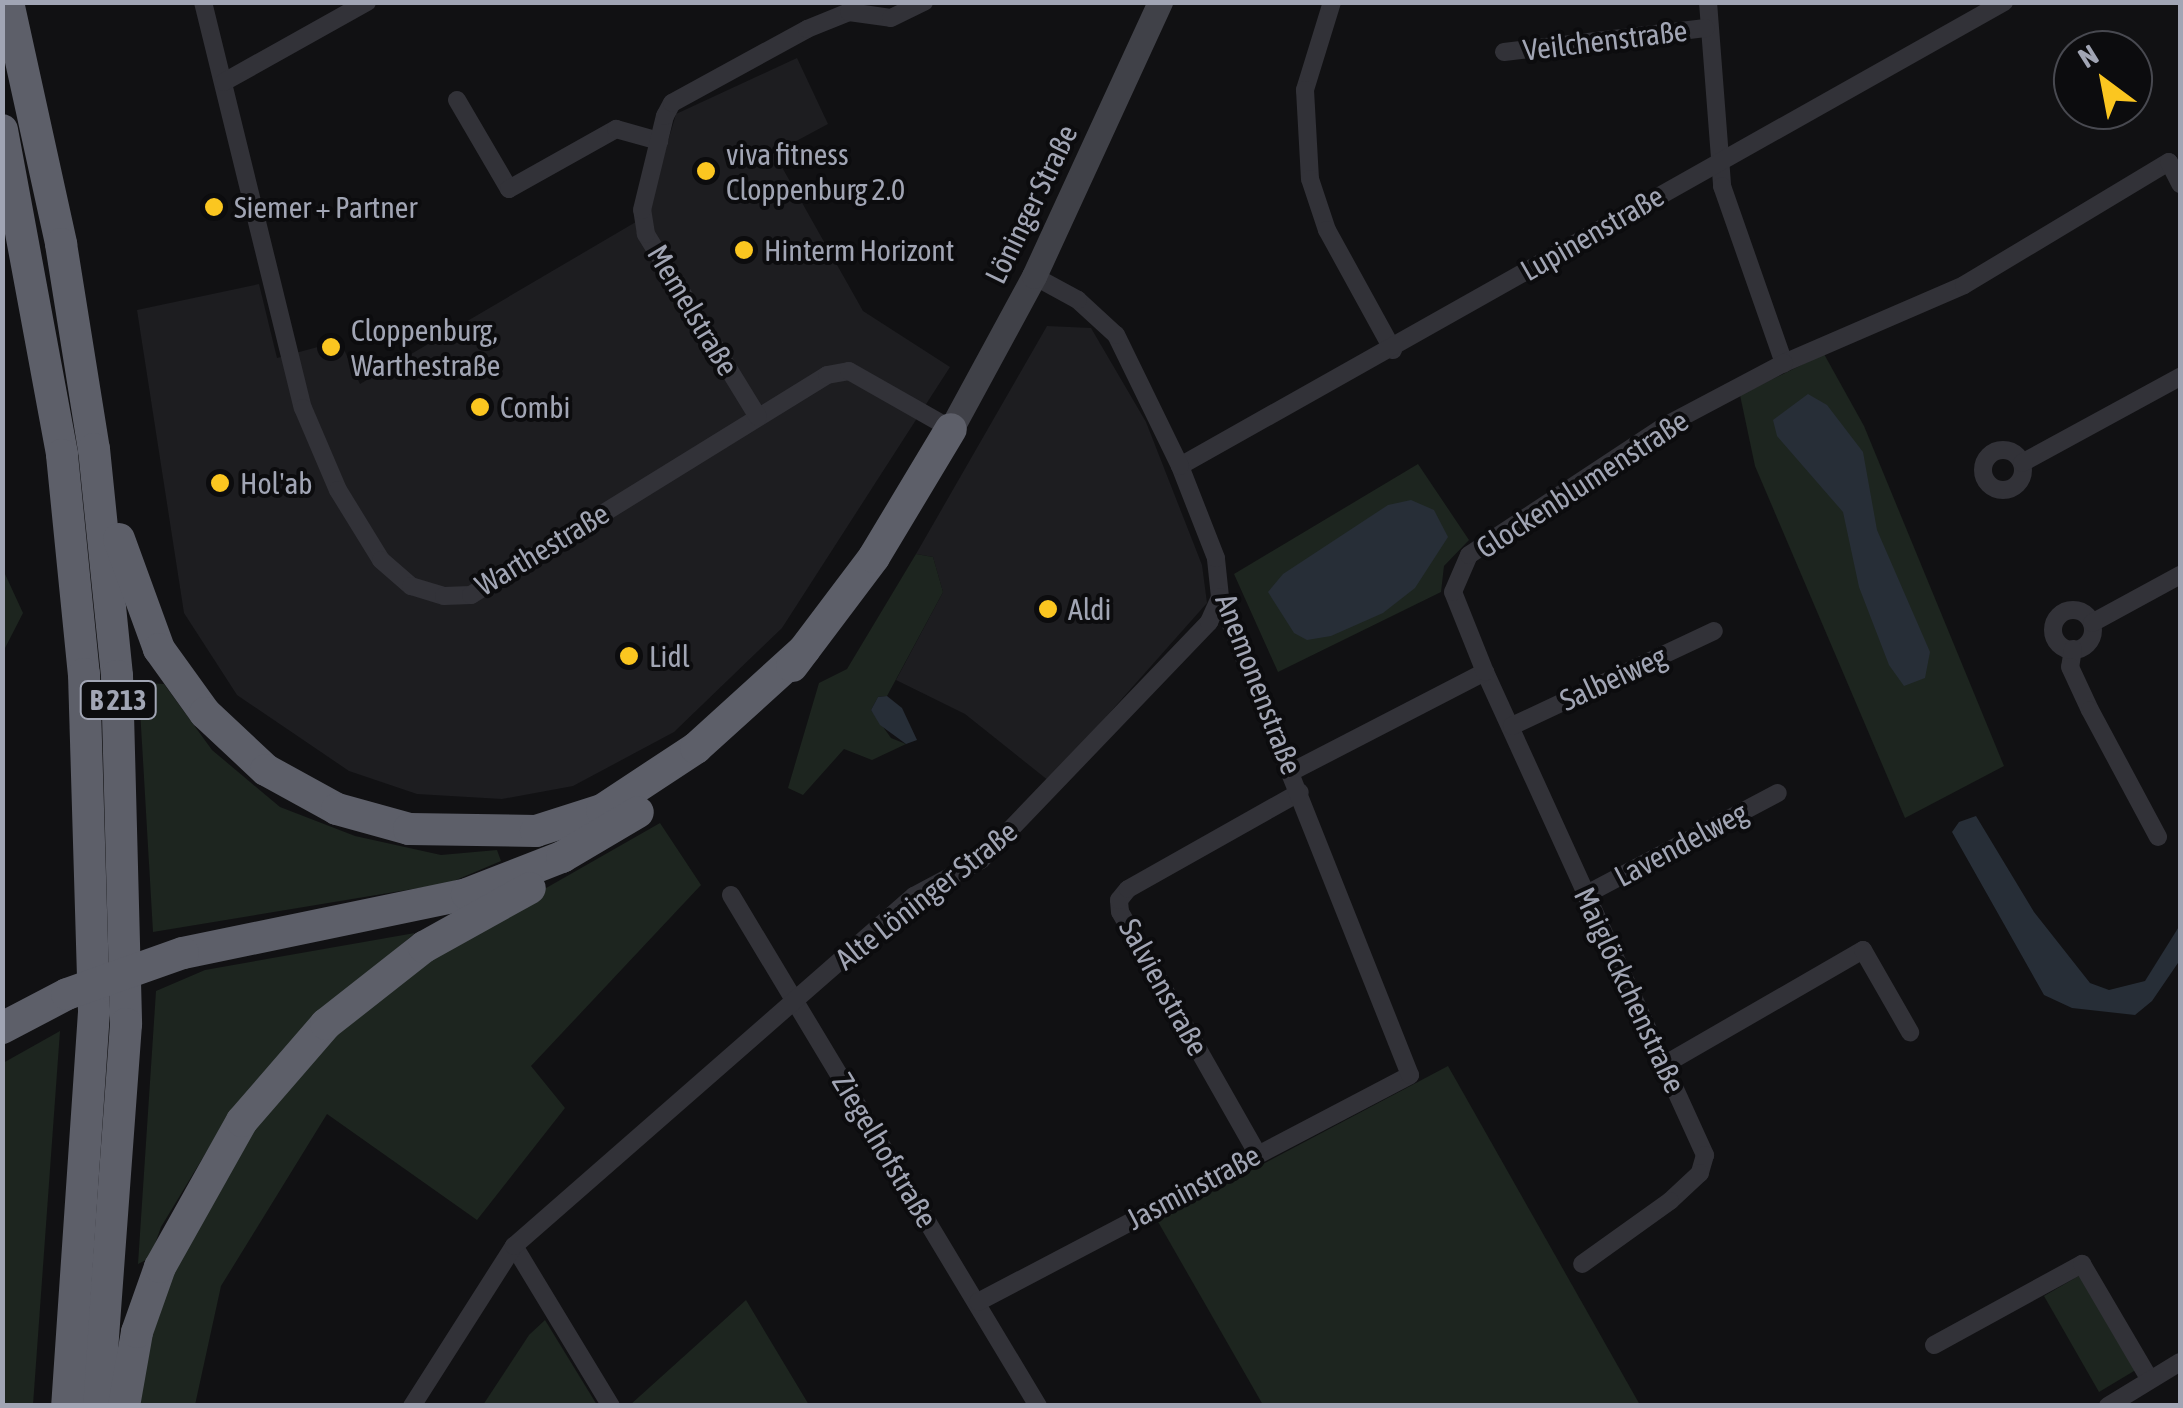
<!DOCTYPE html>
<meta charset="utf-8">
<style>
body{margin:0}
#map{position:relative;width:2183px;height:1408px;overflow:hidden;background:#111113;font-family:"Asap Condensed",sans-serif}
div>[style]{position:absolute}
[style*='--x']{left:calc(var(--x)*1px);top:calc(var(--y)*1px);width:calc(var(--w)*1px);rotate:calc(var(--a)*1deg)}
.built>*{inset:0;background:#1d1d20}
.green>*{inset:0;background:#1d251f}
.water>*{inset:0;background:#272e37}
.street>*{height:18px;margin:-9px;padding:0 9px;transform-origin:9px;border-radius:9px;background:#323238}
.street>.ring{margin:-9px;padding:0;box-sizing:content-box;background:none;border:18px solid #323238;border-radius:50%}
.secondary>*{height:25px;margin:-12.5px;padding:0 12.5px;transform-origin:12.5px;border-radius:12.5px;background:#404148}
.highway>*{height:32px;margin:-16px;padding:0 16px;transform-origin:16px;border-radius:16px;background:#5d5f69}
.highway-bridge>*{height:32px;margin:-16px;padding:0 16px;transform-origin:16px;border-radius:16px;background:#5d5f69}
.dots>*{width:28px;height:28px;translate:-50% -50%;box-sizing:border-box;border:5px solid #0c0c0e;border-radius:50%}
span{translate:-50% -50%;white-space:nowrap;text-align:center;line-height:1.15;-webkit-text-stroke:8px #0c0c0e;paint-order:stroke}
.shield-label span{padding:2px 8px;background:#0c0c0e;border:2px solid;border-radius:8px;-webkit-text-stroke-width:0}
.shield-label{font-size:28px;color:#a1a5b4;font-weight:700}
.street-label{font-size:30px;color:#a1a5b4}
.poi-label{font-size:30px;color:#a1a5b4}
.left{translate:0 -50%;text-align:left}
.frame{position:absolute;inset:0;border:5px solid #a1a5b4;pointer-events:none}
.north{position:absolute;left:2053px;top:30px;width:100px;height:100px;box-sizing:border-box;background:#0c0c0e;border:2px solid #484950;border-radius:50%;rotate:328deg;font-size:28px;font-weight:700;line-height:40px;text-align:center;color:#a1a5b4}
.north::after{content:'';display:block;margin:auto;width:35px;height:45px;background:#fbc620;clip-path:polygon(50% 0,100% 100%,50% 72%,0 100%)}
</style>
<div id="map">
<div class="built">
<div style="clip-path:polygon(797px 58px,828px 124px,774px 153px,863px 311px,950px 367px,782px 628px,674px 732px,573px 786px,502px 799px,417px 794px,349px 771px,237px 695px,184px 613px,137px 310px,259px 284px,277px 358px,340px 341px,360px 384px,646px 216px,676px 114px)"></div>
<div style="clip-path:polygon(1047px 326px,1091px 328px,1146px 422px,1202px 565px,1207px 603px,1049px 781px,965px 714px,896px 680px,943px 592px,933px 557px,916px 554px)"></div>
</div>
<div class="green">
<div style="clip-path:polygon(1824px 354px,1864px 426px,2004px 766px,1905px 818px,1755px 466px,1740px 395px)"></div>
<div style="clip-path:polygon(1418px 464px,1469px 540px,1444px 566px,1441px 592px,1278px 672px,1234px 574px)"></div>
<div style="clip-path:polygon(916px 554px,933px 557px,943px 592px,887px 696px,878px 697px,871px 710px,891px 738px,906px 744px,872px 760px,844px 749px,803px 795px,788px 788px,819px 683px,847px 669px)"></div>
<div style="clip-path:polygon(5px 574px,23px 613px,3px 652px,2px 576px)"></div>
<div style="clip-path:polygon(148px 683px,164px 684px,212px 750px,280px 807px,355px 836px,441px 855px,497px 850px,501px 861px,449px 883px,153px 932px,139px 692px)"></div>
<div style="clip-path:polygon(660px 823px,701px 885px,531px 1066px,565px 1108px,477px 1220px,327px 1114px,221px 1286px,195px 1405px,129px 1406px,166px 1282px,248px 1132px,328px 1036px,427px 956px)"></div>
<div style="clip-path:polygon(415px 933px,306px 1026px,225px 1121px,161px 1227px,150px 1258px,138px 1264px,156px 991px,205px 970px)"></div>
<div style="clip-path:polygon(60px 1031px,33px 1405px,3px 1405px,3px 1063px)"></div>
<div style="clip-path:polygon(1448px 1066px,1640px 1405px,1263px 1405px,1157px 1220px)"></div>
<div style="clip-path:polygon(2082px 1274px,2139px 1368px,2099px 1392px,2044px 1296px)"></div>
<div style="clip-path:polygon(746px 1300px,809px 1405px,630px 1405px,722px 1322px)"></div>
<div style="clip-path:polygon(545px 1320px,597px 1405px,483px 1405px,529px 1335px)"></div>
</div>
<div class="water">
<div style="clip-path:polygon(1808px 394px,1827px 405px,1863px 452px,1877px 530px,1930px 652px,1925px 678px,1904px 686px,1889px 665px,1859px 587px,1843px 512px,1777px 436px,1773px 420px)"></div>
<div style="clip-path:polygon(1411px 500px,1434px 510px,1448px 537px,1415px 588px,1383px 613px,1331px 636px,1307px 640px,1294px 633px,1268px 592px,1283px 574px,1388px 505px)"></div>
<div style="clip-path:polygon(887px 696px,902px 708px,917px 740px,906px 744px,880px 725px,871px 710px,878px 697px)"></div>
<div style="clip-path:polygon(1976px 816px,2034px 912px,2090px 983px,2109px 990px,2145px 981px,2180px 925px,2180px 960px,2152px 1001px,2135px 1015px,2072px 1008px,2044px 995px,1952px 832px,1959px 822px)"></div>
</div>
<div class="street">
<div style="--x:203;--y:2;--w:418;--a:76.2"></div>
<div style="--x:303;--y:408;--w:89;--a:66.9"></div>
<div style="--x:338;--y:490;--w:82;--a:58.4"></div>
<div style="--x:381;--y:560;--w:40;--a:41"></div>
<div style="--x:411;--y:586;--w:34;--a:17"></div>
<div style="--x:444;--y:596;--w:27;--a:-2"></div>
<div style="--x:471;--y:595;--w:418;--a:-31.7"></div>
<div style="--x:827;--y:375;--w:22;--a:-10"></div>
<div style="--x:849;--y:371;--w:117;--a:29.6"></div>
<div style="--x:1332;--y:2;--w:92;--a:107.1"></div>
<div style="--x:1305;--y:90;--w:89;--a:86.8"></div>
<div style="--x:1310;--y:179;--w:54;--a:71.6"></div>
<div style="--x:1327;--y:230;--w:137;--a:61.2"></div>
<div style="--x:1708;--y:2;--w:185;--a:85.6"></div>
<div style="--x:1722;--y:186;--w:188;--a:70.7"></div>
<div style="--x:1784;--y:363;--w:196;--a:-23.4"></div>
<div style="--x:1964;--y:285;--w:239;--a:-31"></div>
<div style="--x:2169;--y:162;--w:25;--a:63"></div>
<div style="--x:1504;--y:52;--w:203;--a:-6.8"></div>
<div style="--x:224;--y:82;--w:164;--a:-29.2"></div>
<div style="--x:457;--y:100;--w:103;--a:59.7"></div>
<div style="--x:509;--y:189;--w:123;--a:-29.3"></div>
<div style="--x:616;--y:129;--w:45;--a:15.6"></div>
<div style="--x:758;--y:417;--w:215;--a:-121.5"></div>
<div style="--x:646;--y:234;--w:24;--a:-99"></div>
<div style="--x:642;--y:210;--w:97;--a:-76.3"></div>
<div style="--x:665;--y:116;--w:15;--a:-62"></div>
<div style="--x:672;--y:103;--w:154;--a:-28.7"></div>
<div style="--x:807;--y:29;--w:45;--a:-22"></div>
<div style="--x:849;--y:12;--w:42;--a:8.1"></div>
<div style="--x:891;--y:18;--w:37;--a:-26"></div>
<div class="ring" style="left:1983px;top:450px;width:22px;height:22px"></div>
<div style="--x:2022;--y:463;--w:180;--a:-28.6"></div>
<div style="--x:1180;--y:466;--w:946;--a:-29.38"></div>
<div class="ring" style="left:2053px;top:610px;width:22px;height:22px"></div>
<div style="--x:2092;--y:623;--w:100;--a:-28.6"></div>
<div style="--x:2073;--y:649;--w:18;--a:99"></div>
<div style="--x:2070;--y:667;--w:47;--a:65.1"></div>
<div style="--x:2090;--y:710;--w:144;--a:61.8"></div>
<div style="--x:1485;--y:672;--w:531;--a:65.51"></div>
<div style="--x:1705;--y:1155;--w:19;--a:106"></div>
<div style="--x:1700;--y:1173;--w:41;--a:137"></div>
<div style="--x:1670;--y:1201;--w:108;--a:144.4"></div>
<div style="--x:1512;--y:726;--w:223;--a:-25.2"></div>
<div style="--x:1295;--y:770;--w:214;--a:-27.3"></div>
<div style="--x:1485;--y:672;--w:86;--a:-111.8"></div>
<div style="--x:1453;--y:592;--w:40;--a:-66.6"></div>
<div style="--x:1469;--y:555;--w:232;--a:-33.4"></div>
<div style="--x:1663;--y:427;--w:137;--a:-27.9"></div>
<div style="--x:731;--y:895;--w:596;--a:59"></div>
<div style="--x:1585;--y:895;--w:218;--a:-27.9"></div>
<div style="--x:1662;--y:1066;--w:232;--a:-30"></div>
<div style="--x:1863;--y:950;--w:95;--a:60.2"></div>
<div style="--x:1257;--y:1153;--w:277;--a:-119.6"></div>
<div style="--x:1120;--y:912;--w:12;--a:-95"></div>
<div style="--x:1119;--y:900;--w:14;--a:-51"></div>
<div style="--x:1128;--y:889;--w:197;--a:-29.4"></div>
<div style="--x:514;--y:1246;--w:187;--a:58.8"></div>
<div style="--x:978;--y:1302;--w:488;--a:-27.7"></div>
<div style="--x:1410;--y:1075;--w:514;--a:-111.68"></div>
<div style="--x:1220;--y:597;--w:39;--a:-96"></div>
<div style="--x:1216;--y:558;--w:99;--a:-111.4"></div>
<div style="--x:1180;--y:466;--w:146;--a:-116"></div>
<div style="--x:1116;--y:335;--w:52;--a:-137.4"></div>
<div style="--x:1078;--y:300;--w:50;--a:-151.4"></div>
<div style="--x:1934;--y:1345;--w:169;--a:-28.7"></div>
<div style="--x:2082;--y:1264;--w:134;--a:59.6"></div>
<div style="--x:412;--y:1406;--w:190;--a:-57.5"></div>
<div style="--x:514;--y:1246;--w:532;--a:-41.19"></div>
<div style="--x:914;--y:896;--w:76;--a:-28.2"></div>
<div style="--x:981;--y:860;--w:330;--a:-46.2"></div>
<div style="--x:1209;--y:622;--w:27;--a:-66"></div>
<div style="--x:2108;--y:1406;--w:84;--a:-31.4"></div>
</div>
<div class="secondary">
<div style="--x:951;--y:429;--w:174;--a:-61.5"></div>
<div style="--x:1034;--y:276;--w:302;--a:-65.3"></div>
</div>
<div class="highway">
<div style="--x:8;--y:2;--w:248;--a:77.6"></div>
<div style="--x:61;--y:244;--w:208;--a:80.9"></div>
<div style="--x:94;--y:449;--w:228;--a:84.2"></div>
<div style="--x:117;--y:676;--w:348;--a:88.5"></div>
<div style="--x:126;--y:1024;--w:383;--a:94.2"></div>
<div style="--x:2;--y:130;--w:330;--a:79.5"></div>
<div style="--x:62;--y:455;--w:220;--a:84.3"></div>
<div style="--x:84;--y:674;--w:338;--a:88.3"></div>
<div style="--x:94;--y:1012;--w:395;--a:93.9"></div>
<div style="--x:119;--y:539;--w:117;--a:70"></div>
<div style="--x:159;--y:649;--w:79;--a:54.3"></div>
<div style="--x:205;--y:713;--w:83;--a:43.1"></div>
<div style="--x:266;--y:770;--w:81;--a:28.8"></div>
<div style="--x:337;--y:809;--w:75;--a:15.5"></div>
<div style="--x:409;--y:829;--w:127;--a:0.9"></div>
<div style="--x:536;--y:831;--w:69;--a:-17.7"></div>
<div style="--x:602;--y:810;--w:113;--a:-33.4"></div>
<div style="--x:696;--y:748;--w:146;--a:-42.2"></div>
<div style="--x:792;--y:666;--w:136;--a:-53"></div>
<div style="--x:874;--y:557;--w:149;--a:-59"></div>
<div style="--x:183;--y:953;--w:290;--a:-11.7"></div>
<div style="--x:467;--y:894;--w:102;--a:-21.3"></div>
<div style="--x:562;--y:857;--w:88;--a:-30.6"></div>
<div style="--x:2;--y:1028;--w:73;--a:-27.6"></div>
<div style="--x:124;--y:1406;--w:75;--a:-80"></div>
<div style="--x:137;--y:1332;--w:69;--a:-70.5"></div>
<div style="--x:160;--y:1267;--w:167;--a:-60.7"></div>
<div style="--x:242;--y:1121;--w:128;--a:-49.1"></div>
<div style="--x:326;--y:1024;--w:125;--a:-38.2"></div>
<div style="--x:424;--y:947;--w:121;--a:-29.1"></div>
</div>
<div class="highway-bridge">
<div style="--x:67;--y:994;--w:123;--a:-19.5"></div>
</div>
<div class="dots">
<div style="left:706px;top:171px;background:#fbc620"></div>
<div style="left:214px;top:207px;background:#fbc620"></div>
<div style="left:744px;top:250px;background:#fbc620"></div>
<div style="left:331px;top:347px;background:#fbc620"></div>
<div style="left:480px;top:407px;background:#fbc620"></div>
<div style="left:220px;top:483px;background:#fbc620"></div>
<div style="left:1048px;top:609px;background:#fbc620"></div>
<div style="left:629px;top:656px;background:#fbc620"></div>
</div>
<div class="shield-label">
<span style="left:118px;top:700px">B 213</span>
</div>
<div class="street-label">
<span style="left:1605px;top:40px;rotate:-7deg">Veilchenstraße</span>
<span style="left:1031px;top:204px;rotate:-64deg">Löninger Straße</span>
<span style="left:1592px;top:233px;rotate:-30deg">Lupinenstraße</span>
<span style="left:693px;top:310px;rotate:59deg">Memelstraße</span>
<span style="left:1582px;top:484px;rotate:-33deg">Glockenblumenstraße</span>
<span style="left:542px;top:549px;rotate:-31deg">Warthestraße</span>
<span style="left:1613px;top:678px;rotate:-25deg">Salbeiweg</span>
<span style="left:1259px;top:684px;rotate:69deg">Anemonenstraße</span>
<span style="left:1681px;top:844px;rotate:-28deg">Lavendelweg</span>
<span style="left:926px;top:895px;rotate:-38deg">Alte Löninger Straße</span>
<span style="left:1164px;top:987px;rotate:61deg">Salvienstraße</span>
<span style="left:1630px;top:990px;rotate:65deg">Maiglöckchenstraße</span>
<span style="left:885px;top:1150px;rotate:59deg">Ziegelhofstraße</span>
<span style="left:1193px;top:1187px;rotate:-28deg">Jasminstraße</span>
</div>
<div class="poi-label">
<span class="left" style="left:726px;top:171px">viva fitness<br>Cloppenburg 2.0</span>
<span class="left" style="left:234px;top:207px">Siemer + Partner</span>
<span class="left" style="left:764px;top:250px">Hinterm Horizont</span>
<span class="left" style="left:351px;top:347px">Cloppenburg,<br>Warthestraße</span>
<span class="left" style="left:500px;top:407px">Combi</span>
<span class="left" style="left:240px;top:483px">Hol'ab</span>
<span class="left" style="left:1068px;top:609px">Aldi</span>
<span class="left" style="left:649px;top:656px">Lidl</span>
</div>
<div class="frame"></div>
<div class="north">N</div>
</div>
